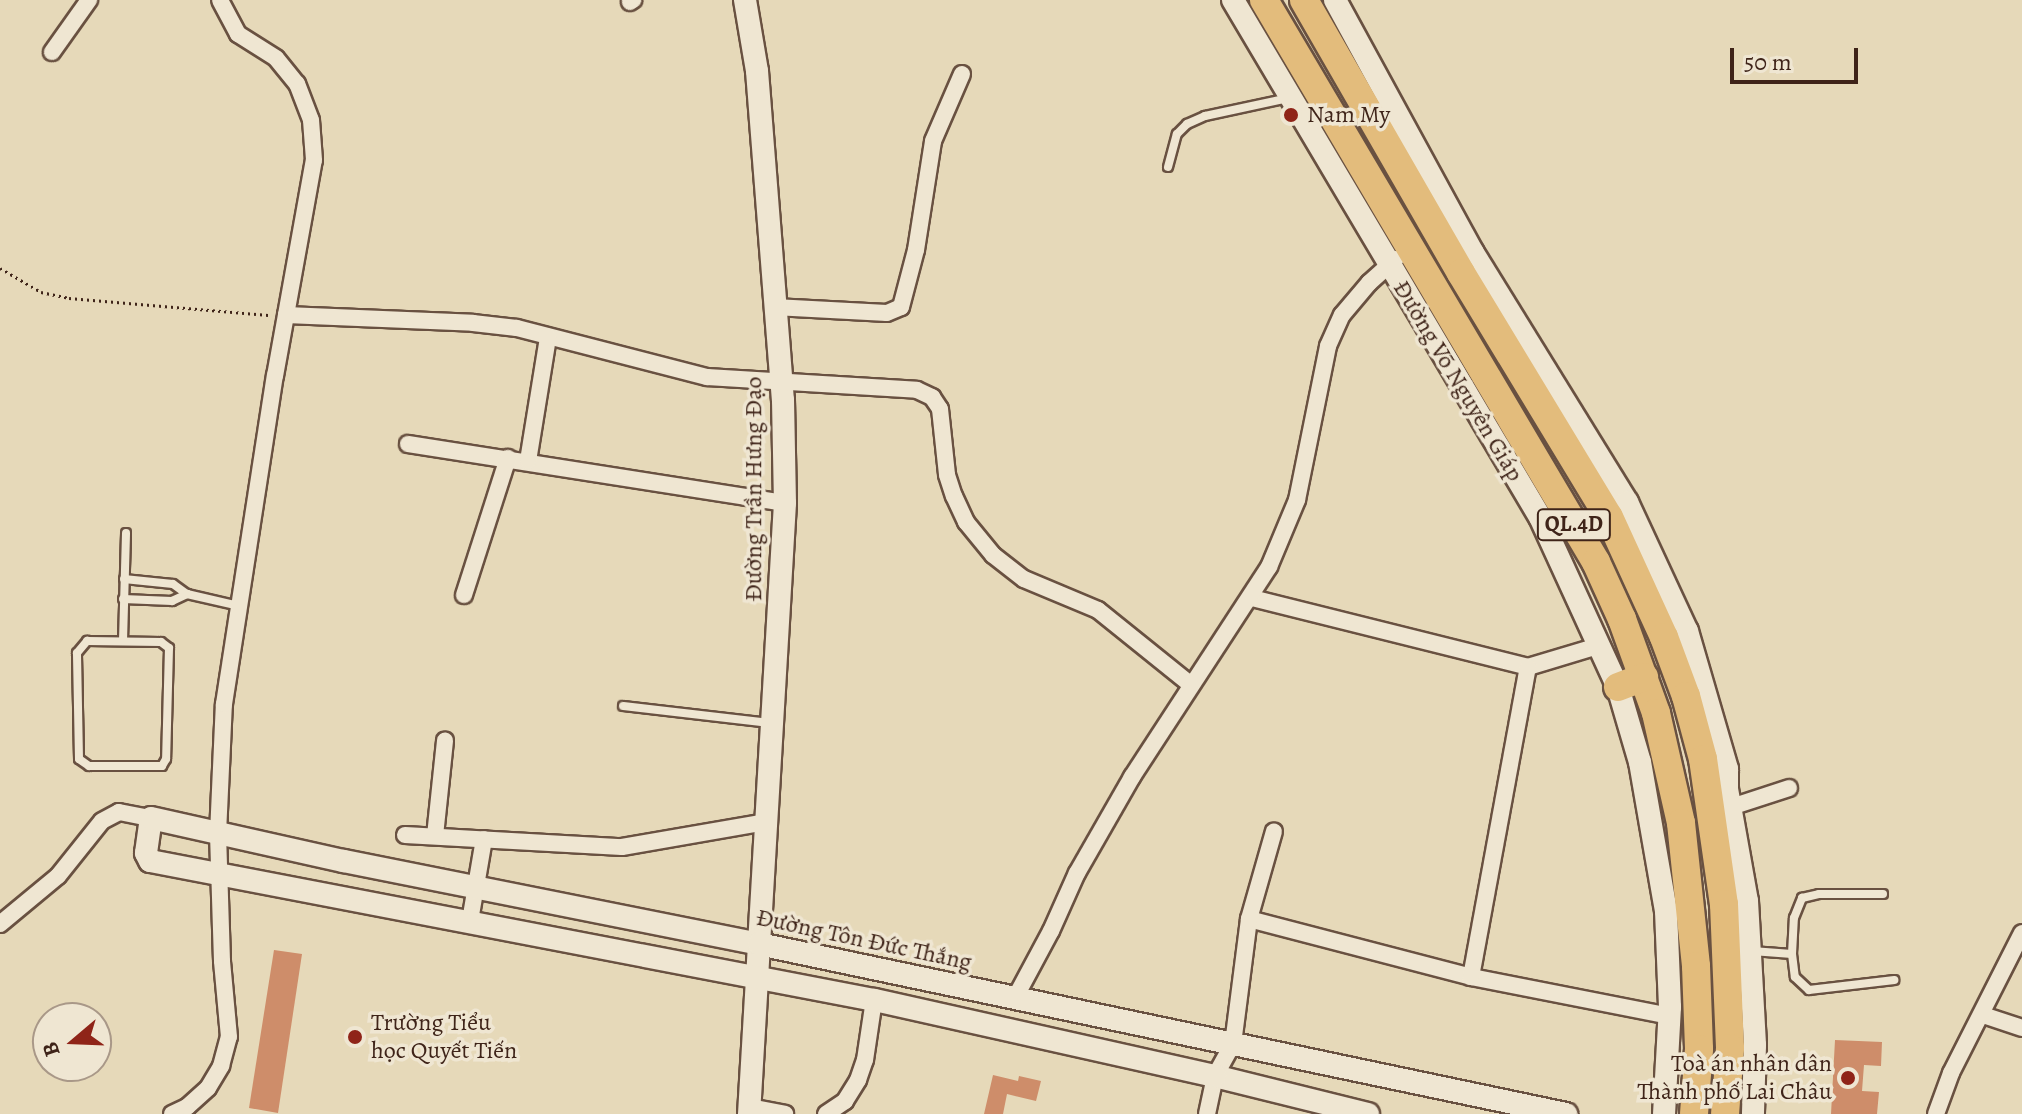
<!DOCTYPE html>
<meta charset="utf-8">
<style>
body{margin:0}
#map{position:relative;width:2022px;height:1114px;overflow:hidden;background:#e6d9b9;font-family:Alegreya,serif}
div>[style]{position:absolute}
[style*='--x']{left:calc(var(--x)*1px);top:calc(var(--y)*1px);width:calc(var(--w)*1px);rotate:calc(var(--a)*1deg)}
.building>*{inset:0;background:#ce8d6a}
.path>*{height:3px;margin-top:-1.5px;transform-origin:0;background:repeating-linear-gradient(90deg,#3f2419 0 2px,transparent 0 6px)}
.roads{filter:drop-shadow(2px 0 #695141) drop-shadow(-2px 0 #695141) drop-shadow(0 2px #695141) drop-shadow(0 -2px #695141)}
.lane>*{height:8px;margin:-4px;padding:0 4px;transform-origin:4px;border-radius:4px;background:#efe6d2}
.street>*{height:16px;margin:-8px;padding:0 8px;transform-origin:8px;border-radius:8px;background:#efe6d2}
.secondary>*{height:22px;margin:-11px;padding:0 11px;transform-origin:11px;border-radius:11px;background:#efe6d2}
.highway>*{height:28px;margin:-14px;padding:0 14px;transform-origin:14px;border-radius:14px;background:#e3bc7c}
.dots>*{width:22px;height:22px;translate:-50% -50%;box-sizing:border-box;border:4px solid #efe6d2;border-radius:50%}
span{translate:-50% -50%;white-space:nowrap;text-align:center;line-height:1.15;-webkit-text-stroke:7px #efe6d2;paint-order:stroke}
.shield-label span{padding:2px 6px;background:#efe6d2;border:2px solid;border-radius:6px;-webkit-text-stroke-width:0}
.shield-label{font-size:22px;color:#3f2419;font-weight:700}
.poi-label{font-size:24px;color:#3f2419}
.left{translate:0 -50%;text-align:left}
.right{translate:-100% -50%;text-align:right}
.street-label{font-size:24px;color:#3f2419}
.north{position:absolute;left:32px;top:1002px;width:80px;height:80px;box-sizing:border-box;background:#efe6d2;border:2px solid #a99888;border-radius:50%;rotate:251deg;font-size:22px;font-weight:700;line-height:32px;text-align:center;color:#3f2419}
.north::after{content:'';display:block;margin:auto;width:28px;height:36px;background:#8f2418;clip-path:polygon(50% 0,100% 100%,50% 72%,0 100%)}
.scale{position:absolute;left:1730px;top:48px;width:128px;height:36px;box-sizing:border-box;border:4px solid #3f2419;border-top:0;padding-left:10px;font-size:24px;line-height:28px;white-space:nowrap;color:#3f2419;-webkit-text-stroke:6px #efe6d2;paint-order:stroke}
</style>
<div id="map">
<div class="building">
<div style="clip-path:polygon(274px 950px,302px 954px,278px 1113px,249px 1108px)"></div>
<div style="clip-path:polygon(1835px 1040px,1882px 1042px,1881px 1066px,1864px 1065px,1862px 1091px,1879px 1092px,1877px 1114px,1831px 1114px)"></div>
<div style="clip-path:polygon(993px 1075px,1018px 1081px,1019px 1076px,1041px 1081px,1036px 1101px,1007px 1094px,1003px 1114px,984px 1114px)"></div>
</div>
<div class="path">
<div style="--x:0;--y:268;--w:48;--a:30.3"></div>
<div style="--x:41;--y:292;--w:29;--a:12"></div>
<div style="--x:69;--y:298;--w:200;--a:4.9"></div>
</div>
<div class="roads">
<div class="lane">
<div style="--x:1168;--y:167;--w:34;--a:-75"></div>
<div style="--x:1177;--y:134;--w:14;--a:-45"></div>
<div style="--x:1187;--y:124;--w:20;--a:-24"></div>
<div style="--x:1205;--y:116;--w:85;--a:-12.2"></div>
<div style="--x:124;--y:579;--w:49;--a:5.8"></div>
<div style="--x:173;--y:584;--w:17;--a:36"></div>
<div style="--x:187;--y:594;--w:53;--a:13"></div>
<div style="--x:123;--y:599;--w:49;--a:2.3"></div>
<div style="--x:172;--y:601;--w:17;--a:-25"></div>
<div style="--x:87;--y:641;--w:74;--a:0.8"></div>
<div style="--x:161;--y:642;--w:10;--a:37"></div>
<div style="--x:169;--y:648;--w:111;--a:91.5"></div>
<div style="--x:166;--y:759;--w:8;--a:120"></div>
<div style="--x:162;--y:766;--w:73;--a:180"></div>
<div style="--x:89;--y:766;--w:12;--a:-145"></div>
<div style="--x:79;--y:759;--w:106;--a:-91.1"></div>
<div style="--x:77;--y:653;--w:16;--a:-50"></div>
<div style="--x:123;--y:641;--w:108;--a:-88.4"></div>
<div style="--x:623;--y:706;--w:148;--a:6.6"></div>
<div style="--x:1752;--y:951;--w:40;--a:4.3"></div>
<div style="--x:1792;--y:954;--w:23;--a:83"></div>
<div style="--x:1795;--y:977;--w:19;--a:43"></div>
<div style="--x:1809;--y:990;--w:86;--a:-6.7"></div>
<div style="--x:1792;--y:954;--w:36;--a:-87"></div>
<div style="--x:1794;--y:918;--w:22;--a:-68"></div>
<div style="--x:1802;--y:898;--w:17;--a:-13"></div>
<div style="--x:1819;--y:894;--w:64;--a:0"></div>
</div>
<div class="street">
<div style="--x:630;--y:2;--w:4;--a:-34"></div>
<div style="--x:52;--y:52;--w:64;--a:-54.6"></div>
<div style="--x:774;--y:307;--w:113;--a:3"></div>
<div style="--x:887;--y:313;--w:15;--a:-23"></div>
<div style="--x:901;--y:307;--w:59;--a:-75.3"></div>
<div style="--x:916;--y:250;--w:110;--a:-81.1"></div>
<div style="--x:933;--y:141;--w:73;--a:-66.6"></div>
<div style="--x:286;--y:315;--w:187;--a:2.4"></div>
<div style="--x:473;--y:323;--w:44;--a:6.5"></div>
<div style="--x:517;--y:328;--w:196;--a:14.5"></div>
<div style="--x:707;--y:377;--w:210;--a:3.5"></div>
<div style="--x:917;--y:390;--w:17;--a:25"></div>
<div style="--x:932;--y:397;--w:14;--a:56"></div>
<div style="--x:940;--y:409;--w:66;--a:83.9"></div>
<div style="--x:947;--y:475;--w:22;--a:72"></div>
<div style="--x:954;--y:496;--w:29;--a:65"></div>
<div style="--x:966;--y:522;--w:43;--a:50.7"></div>
<div style="--x:993;--y:555;--w:39;--a:38"></div>
<div style="--x:1024;--y:579;--w:80;--a:22.7"></div>
<div style="--x:1098;--y:610;--w:118;--a:38.8"></div>
<div style="--x:408;--y:444;--w:382;--a:8.9"></div>
<div style="--x:528;--y:461;--w:126;--a:-80.8"></div>
<div style="--x:464;--y:595;--w:144;--a:-72.2"></div>
<div style="--x:1252;--y:598;--w:284;--a:14"></div>
<div style="--x:1528;--y:667;--w:76;--a:-16.8"></div>
<div style="--x:1731;--y:807;--w:61;--a:-18.1"></div>
<div style="--x:405;--y:835;--w:217;--a:3.2"></div>
<div style="--x:622;--y:847;--w:147;--a:-9.8"></div>
<div style="--x:435;--y:836;--w:96;--a:-84"></div>
<div style="--x:1249;--y:919;--w:229;--a:14.6"></div>
<div style="--x:1471;--y:977;--w:203;--a:11.1"></div>
<div style="--x:470;--y:921;--w:83;--a:-80.3"></div>
<div style="--x:0;--y:924;--w:75;--a:-39.6"></div>
<div style="--x:58;--y:876;--w:70;--a:-51.3"></div>
<div style="--x:102;--y:821;--w:19;--a:-28"></div>
<div style="--x:119;--y:812;--w:33;--a:11"></div>
<div style="--x:1471;--y:977;--w:315;--a:-79.6"></div>
<div style="--x:1015;--y:998;--w:76;--a:-61.8"></div>
<div style="--x:1051;--y:931;--w:64;--a:-65.9"></div>
<div style="--x:1077;--y:873;--w:111;--a:-60.2"></div>
<div style="--x:1132;--y:777;--w:251;--a:-56.9"></div>
<div style="--x:1269;--y:567;--w:73;--a:-67.3"></div>
<div style="--x:1297;--y:500;--w:157;--a:-78.6"></div>
<div style="--x:1328;--y:346;--w:34;--a:-66"></div>
<div style="--x:1342;--y:315;--w:42;--a:-49.8"></div>
<div style="--x:1369;--y:283;--w:36;--a:-42"></div>
<div style="--x:1983;--y:1015;--w:41;--a:18.4"></div>
<div style="--x:750;--y:1107;--w:36;--a:11"></div>
<div style="--x:172;--y:1114;--w:17;--a:-25"></div>
<div style="--x:187;--y:1107;--w:28;--a:-42"></div>
<div style="--x:208;--y:1088;--w:26;--a:-59"></div>
<div style="--x:221;--y:1066;--w:30;--a:-75"></div>
<div style="--x:229;--y:1037;--w:76;--a:-95.3"></div>
<div style="--x:222;--y:961;--w:127;--a:-91.8"></div>
<div style="--x:218;--y:834;--w:130;--a:-87.4"></div>
<div style="--x:224;--y:704;--w:332;--a:-81.2"></div>
<div style="--x:275;--y:376;--w:219;--a:-79.8"></div>
<div style="--x:314;--y:160;--w:40;--a:-94.3"></div>
<div style="--x:311;--y:120;--w:39;--a:-111"></div>
<div style="--x:297;--y:84;--w:33;--a:-129"></div>
<div style="--x:276;--y:58;--w:45;--a:-147.7"></div>
<div style="--x:238;--y:34;--w:38;--a:-118"></div>
<div style="--x:826;--y:1114;--w:23;--a:-34"></div>
<div style="--x:845;--y:1101;--w:25;--a:-58"></div>
<div style="--x:858;--y:1080;--w:21;--a:-71"></div>
<div style="--x:865;--y:1060;--w:61;--a:-81.5"></div>
<div style="--x:1207;--y:1114;--w:39;--a:-78"></div>
<div style="--x:1215;--y:1076;--w:37;--a:-61"></div>
<div style="--x:1233;--y:1044;--w:126;--a:-82.7"></div>
<div style="--x:1249;--y:919;--w:91;--a:-74.1"></div>
<div style="--x:1936;--y:1114;--w:44;--a:-69.9"></div>
<div style="--x:1951;--y:1073;--w:157;--a:-63.1"></div>
</div>
<div class="secondary">
<div style="--x:745;--y:0;--w:72;--a:80.4"></div>
<div style="--x:757;--y:71;--w:330;--a:85.5"></div>
<div style="--x:783;--y:400;--w:103;--a:88.9"></div>
<div style="--x:785;--y:503;--w:612;--a:93.37"></div>
<div style="--x:1233;--y:0;--w:601;--a:59.3"></div>
<div style="--x:1540;--y:517;--w:187;--a:65.4"></div>
<div style="--x:1618;--y:687;--w:78;--a:73.7"></div>
<div style="--x:1640;--y:762;--w:151;--a:80.1"></div>
<div style="--x:1666;--y:911;--w:96;--a:87.6"></div>
<div style="--x:1670;--y:1007;--w:107;--a:93.2"></div>
<div style="--x:1335;--y:0;--w:288;--a:61.4"></div>
<div style="--x:1473;--y:253;--w:293;--a:58.3"></div>
<div style="--x:1627;--y:502;--w:142;--a:65.1"></div>
<div style="--x:1687;--y:631;--w:144;--a:73.8"></div>
<div style="--x:1727;--y:769;--w:20;--a:90"></div>
<div style="--x:1727;--y:789;--w:114;--a:79.9"></div>
<div style="--x:1747;--y:901;--w:144;--a:86.8"></div>
<div style="--x:1755;--y:1045;--w:69;--a:91.7"></div>
<div style="--x:1368;--y:1114;--w:158;--a:-166.1"></div>
<div style="--x:1215;--y:1076;--w:349;--a:-167.4"></div>
<div style="--x:874;--y:1000;--w:737;--a:-169.13"></div>
<div style="--x:150;--y:861;--w:9;--a:-117"></div>
<div style="--x:146;--y:853;--w:35;--a:-82"></div>
<div style="--x:151;--y:818;--w:198;--a:12.6"></div>
<div style="--x:344;--y:861;--w:423;--a:11.3"></div>
<div style="--x:759;--y:944;--w:825;--a:11.9"></div>
</div>
<div class="highway">
<div style="--x:1264;--y:0;--w:653;--a:59.43"></div>
<div style="--x:1596;--y:562;--w:63;--a:65.5"></div>
<div style="--x:1622;--y:619;--w:100;--a:70.1"></div>
<div style="--x:1656;--y:713;--w:113;--a:77.2"></div>
<div style="--x:1681;--y:823;--w:144;--a:84"></div>
<div style="--x:1696;--y:966;--w:83;--a:87.9"></div>
<div style="--x:1699;--y:1049;--w:65;--a:94.4"></div>
<div style="--x:1304;--y:0;--w:315;--a:60.1"></div>
<div style="--x:1461;--y:273;--w:285;--a:58.8"></div>
<div style="--x:1609;--y:517;--w:132;--a:65.4"></div>
<div style="--x:1664;--y:637;--w:63;--a:69.6"></div>
<div style="--x:1686;--y:696;--w:65;--a:74.9"></div>
<div style="--x:1703;--y:759;--w:147;--a:81.8"></div>
<div style="--x:1724;--y:904;--w:144;--a:87.6"></div>
<div style="--x:1730;--y:1048;--w:66;--a:94.3"></div>
<div style="--x:1618;--y:687;--w:28;--a:-21"></div>
</div>
</div>
<div class="dots">
<div style="left:1291px;top:115px;background:#8f2418"></div>
<div style="left:355px;top:1037px;background:#8f2418"></div>
<div style="left:1848px;top:1078px;background:#8f2418"></div>
</div>
<div class="shield-label">
<span style="left:1574px;top:525px">QL.4D</span>
</div>
<div class="poi-label">
<span class="left" style="left:1307px;top:115px">Nam My</span>
<span class="left" style="left:371px;top:1037px">Trường Tiểu<br>học Quyết Tiến</span>
<span class="right" style="left:1832px;top:1078px">Toà án nhân dân<br>Thành phố Lai Châu</span>
</div>
<div class="street-label">
<span style="left:1458px;top:381px;rotate:59deg">Đường Võ Nguyên Giáp</span>
<span style="left:754px;top:489px;rotate:-90deg">Đường Trần Hưng Đạo</span>
<span style="left:864px;top:940px;rotate:12deg">Đường Tôn Đức Thắng</span>
</div>
<div class="north">B</div>
<div class="scale">50 m</div>
</div>
